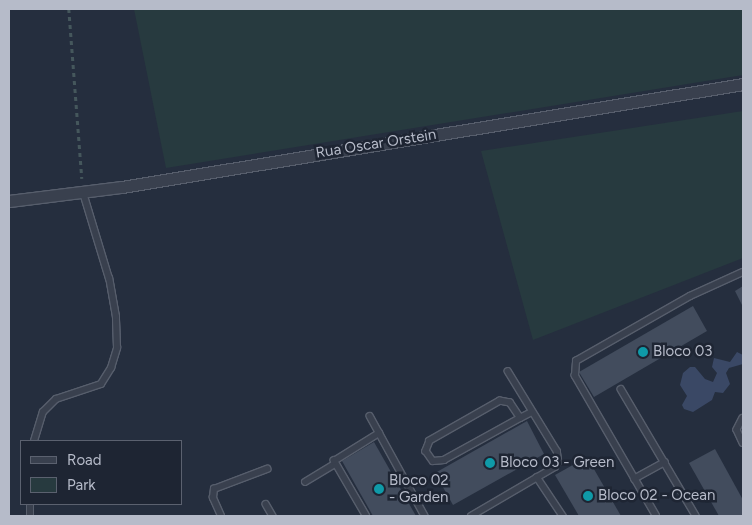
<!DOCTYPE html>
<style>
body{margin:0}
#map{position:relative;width:752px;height:525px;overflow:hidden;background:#252e3e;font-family:Figtree,sans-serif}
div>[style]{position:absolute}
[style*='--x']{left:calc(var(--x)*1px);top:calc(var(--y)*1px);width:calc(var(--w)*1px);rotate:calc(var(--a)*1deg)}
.green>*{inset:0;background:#273a3f}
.water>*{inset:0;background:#3a4865}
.building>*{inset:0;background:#424c5d}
.path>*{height:2.5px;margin-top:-1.25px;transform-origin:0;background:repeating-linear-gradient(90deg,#45575c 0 4px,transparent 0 8px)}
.roads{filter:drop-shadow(1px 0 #575e6c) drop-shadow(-1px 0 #575e6c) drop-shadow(0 1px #575e6c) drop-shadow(0 -1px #575e6c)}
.lane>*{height:5.5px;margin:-2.75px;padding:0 2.75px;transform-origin:2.75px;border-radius:2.75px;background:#39404e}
.street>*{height:11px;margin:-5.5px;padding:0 5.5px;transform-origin:5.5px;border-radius:5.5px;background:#39404e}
.dots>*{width:14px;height:14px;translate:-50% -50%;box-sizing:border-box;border:2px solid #1e2533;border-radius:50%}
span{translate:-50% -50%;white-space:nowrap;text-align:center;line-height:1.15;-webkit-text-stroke:5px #1e2533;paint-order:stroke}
.street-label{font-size:15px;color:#b6bbc9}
.poi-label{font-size:15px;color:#b6bbc9}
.left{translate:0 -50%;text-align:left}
.frame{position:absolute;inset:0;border:10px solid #b6bbc9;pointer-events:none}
.legend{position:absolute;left:20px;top:440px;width:162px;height:65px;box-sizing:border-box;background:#1e2533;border:1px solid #5b616f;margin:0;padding:6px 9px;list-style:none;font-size:15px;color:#b6bbc9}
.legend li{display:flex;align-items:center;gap:10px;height:25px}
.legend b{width:25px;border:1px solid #5b616f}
</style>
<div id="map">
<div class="green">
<div style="clip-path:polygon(134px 9px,743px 9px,743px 75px,166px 168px)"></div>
<div style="clip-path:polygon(743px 111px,743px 258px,533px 340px,481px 151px)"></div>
</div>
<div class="water">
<div style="clip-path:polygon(737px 352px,743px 355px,743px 364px,729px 368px,726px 373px,730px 384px,723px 393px,715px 392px,712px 400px,693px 412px,684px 409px,682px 405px,687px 396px,680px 385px,683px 373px,690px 367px,695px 367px,705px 379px,713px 382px,717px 373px,712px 367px,714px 358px,730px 362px)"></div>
</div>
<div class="building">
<div style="clip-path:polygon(743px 286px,743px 307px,735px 291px)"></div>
<div style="clip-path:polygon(693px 306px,707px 331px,594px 397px,579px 372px)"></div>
<div style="clip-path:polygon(527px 421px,544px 454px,453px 505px,435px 473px)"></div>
<div style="clip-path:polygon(374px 442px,416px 516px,373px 516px,342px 461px)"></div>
<div style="clip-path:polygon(715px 449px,743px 500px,743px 516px,719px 516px,689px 463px)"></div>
<div style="clip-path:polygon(587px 457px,621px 516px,579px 516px,555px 475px)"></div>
</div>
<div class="path">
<div style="--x:69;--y:9;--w:170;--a:85.6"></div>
</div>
<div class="roads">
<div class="lane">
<div style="--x:621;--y:389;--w:147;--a:59.4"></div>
<div style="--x:370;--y:416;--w:114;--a:61.2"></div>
<div style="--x:520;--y:418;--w:18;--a:-124"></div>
<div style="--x:510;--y:403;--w:10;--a:-169"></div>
<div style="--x:500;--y:401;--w:81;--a:150.3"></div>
<div style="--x:430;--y:441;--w:11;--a:112"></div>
<div style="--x:426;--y:451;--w:12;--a:55"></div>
<div style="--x:433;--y:461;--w:11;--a:-5"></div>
<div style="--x:444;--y:460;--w:87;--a:-28.9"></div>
<div style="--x:520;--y:418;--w:13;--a:-27"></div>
<div style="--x:743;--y:418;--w:13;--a:117"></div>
<div style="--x:737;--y:430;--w:14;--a:65"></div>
<div style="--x:34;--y:441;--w:30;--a:-73"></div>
<div style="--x:43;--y:412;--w:18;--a:-45"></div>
<div style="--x:56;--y:399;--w:47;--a:-18.4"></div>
<div style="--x:101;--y:384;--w:19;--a:-58"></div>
<div style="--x:111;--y:368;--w:21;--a:-73"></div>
<div style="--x:117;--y:348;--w:31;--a:-92"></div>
<div style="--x:116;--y:317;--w:39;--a:-100"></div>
<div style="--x:109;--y:279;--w:90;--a:-106.8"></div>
<div style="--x:537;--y:477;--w:47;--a:56.3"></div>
<div style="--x:634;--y:479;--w:35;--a:-29"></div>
<div style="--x:305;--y:482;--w:35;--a:-31"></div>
<div style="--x:266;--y:504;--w:14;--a:60"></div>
<div style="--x:30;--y:516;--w:12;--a:-90"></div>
<div style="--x:221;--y:516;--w:20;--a:-114"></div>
<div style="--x:213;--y:498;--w:9;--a:-84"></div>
<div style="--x:214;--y:489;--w:57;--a:-20.7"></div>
<div style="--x:366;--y:516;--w:64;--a:-120.2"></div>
<div style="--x:334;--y:461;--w:53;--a:-31.9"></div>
<div style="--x:471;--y:516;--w:97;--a:-30.3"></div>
<div style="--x:555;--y:467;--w:6;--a:-59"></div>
<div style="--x:558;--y:462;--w:10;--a:-96"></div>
<div style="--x:557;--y:452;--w:94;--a:-121.5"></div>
<div style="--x:656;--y:516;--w:162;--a:-120.1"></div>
<div style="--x:575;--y:376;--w:15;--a:-86"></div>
<div style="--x:576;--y:361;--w:131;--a:-29.7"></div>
<div style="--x:690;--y:296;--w:58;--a:-24.4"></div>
</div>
<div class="street">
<div style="--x:9;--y:201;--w:114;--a:-7.1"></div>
<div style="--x:122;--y:187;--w:629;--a:-9.42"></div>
</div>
</div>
<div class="dots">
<div style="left:643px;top:352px;background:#0f9aa8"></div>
<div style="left:490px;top:463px;background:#0f9aa8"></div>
<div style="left:379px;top:489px;background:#0f9aa8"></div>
<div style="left:588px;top:496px;background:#0f9aa8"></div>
</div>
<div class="street-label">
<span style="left:376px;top:144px;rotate:-9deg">Rua Oscar Orstein</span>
</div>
<div class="poi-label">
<span class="left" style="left:653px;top:352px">Bloco 03</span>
<span class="left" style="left:500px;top:463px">Bloco 03 - Green</span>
<span class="left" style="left:389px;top:489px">Bloco 02<br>- Garden</span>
<span class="left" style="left:598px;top:496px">Bloco 02 - Ocean</span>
</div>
<div class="frame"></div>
<ul class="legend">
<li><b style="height:6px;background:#39404e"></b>Road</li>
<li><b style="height:14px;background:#273a3f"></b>Park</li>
</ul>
</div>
